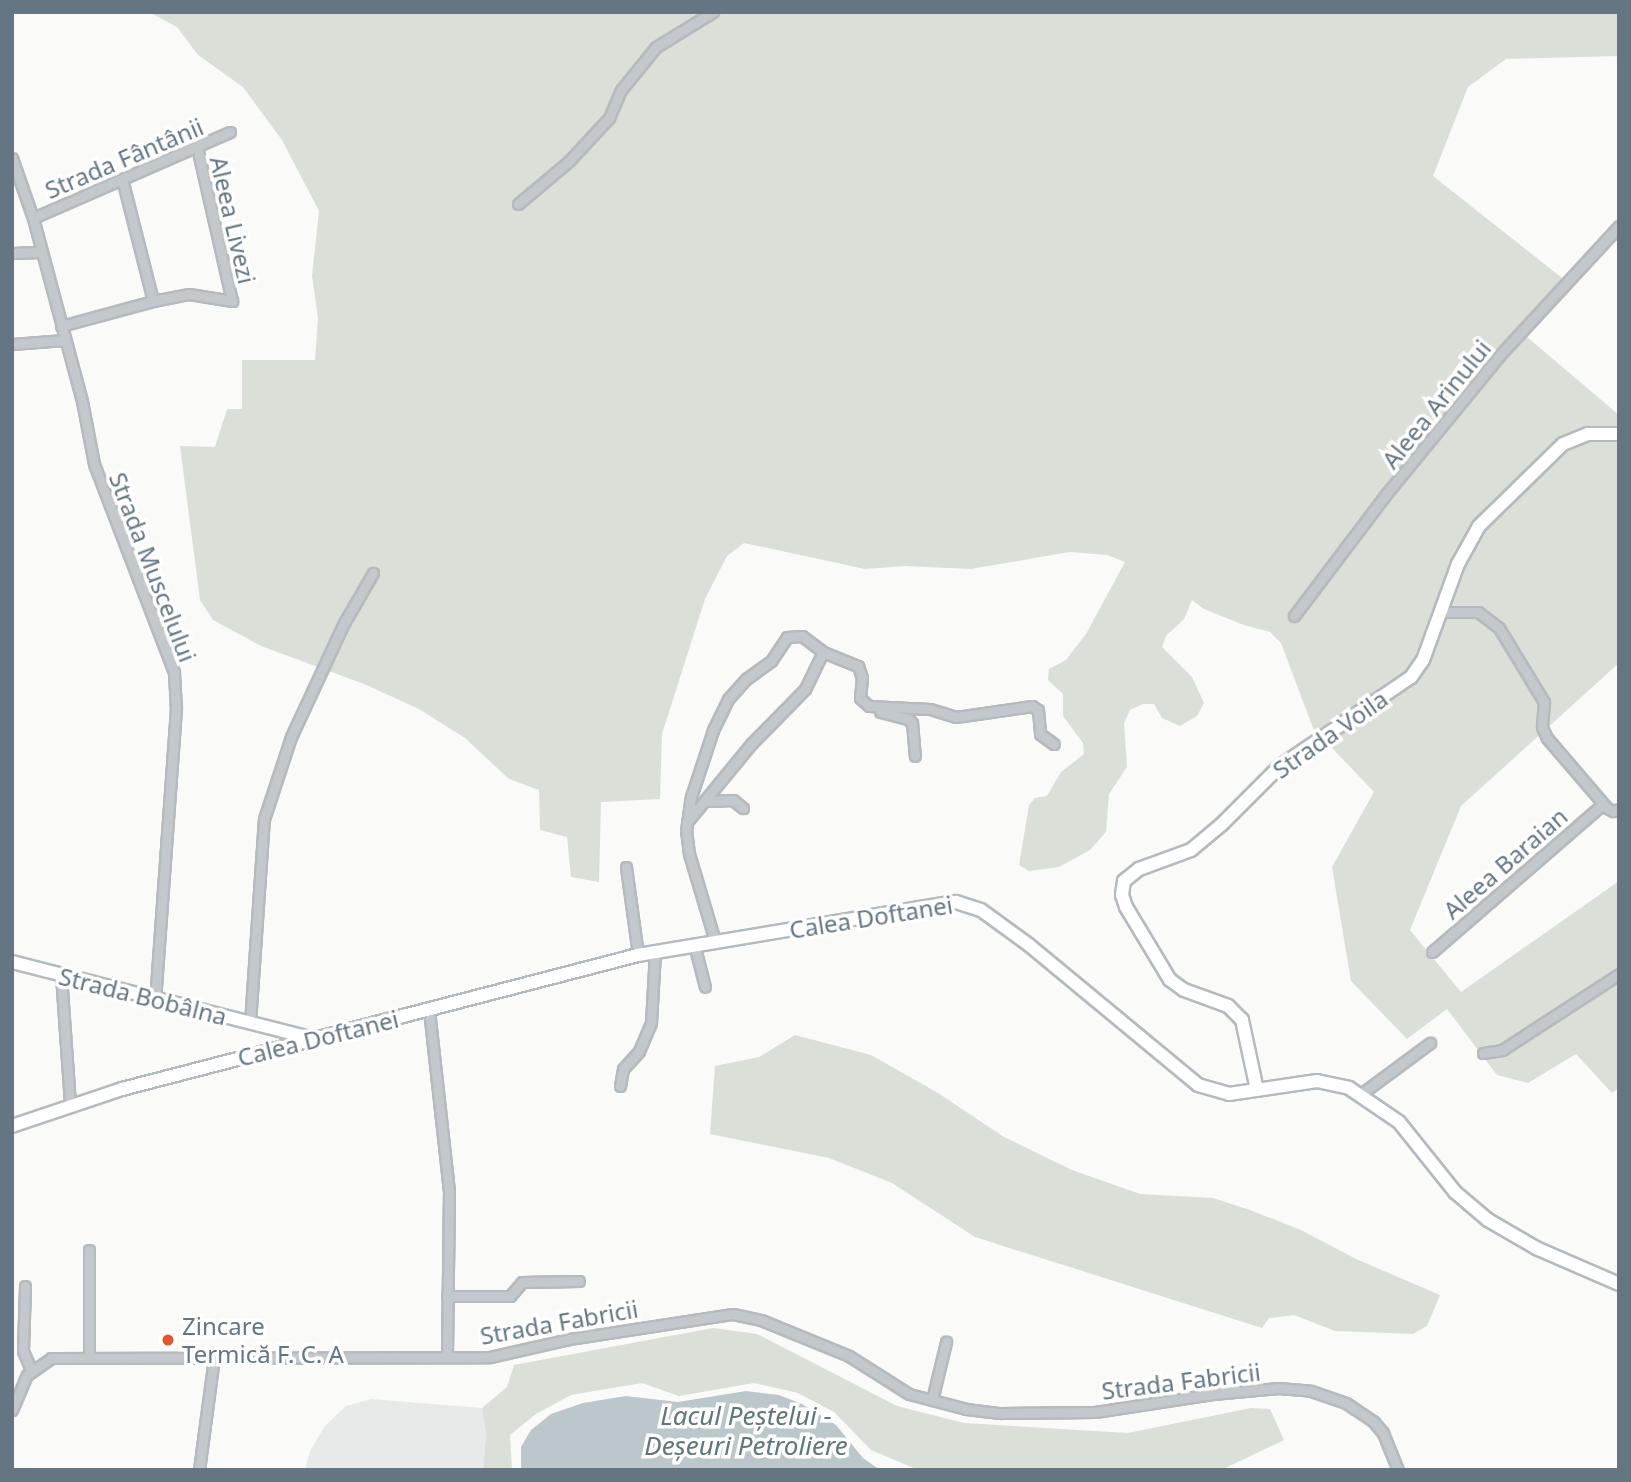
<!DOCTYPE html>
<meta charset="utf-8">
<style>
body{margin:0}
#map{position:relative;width:1631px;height:1482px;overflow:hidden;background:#fafaf8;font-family:"Noto Sans",sans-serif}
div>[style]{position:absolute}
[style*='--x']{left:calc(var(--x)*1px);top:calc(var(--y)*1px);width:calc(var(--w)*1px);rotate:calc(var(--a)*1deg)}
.built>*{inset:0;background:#e8e9e9}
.green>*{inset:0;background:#dadfd7}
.water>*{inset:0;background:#bbc7cb}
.roads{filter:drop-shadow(2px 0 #b5babe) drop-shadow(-2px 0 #b5babe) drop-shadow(0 2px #b5babe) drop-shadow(0 -2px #b5babe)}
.minor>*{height:9px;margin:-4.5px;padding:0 4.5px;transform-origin:4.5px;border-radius:4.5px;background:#c3c8cc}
.major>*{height:12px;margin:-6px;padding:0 6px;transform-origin:6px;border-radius:6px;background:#fff}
.dots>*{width:19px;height:19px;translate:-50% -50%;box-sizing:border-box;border:4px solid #fff;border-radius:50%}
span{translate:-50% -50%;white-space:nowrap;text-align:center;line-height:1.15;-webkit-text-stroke:7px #fff;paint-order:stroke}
.street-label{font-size:24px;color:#657683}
.poi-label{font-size:24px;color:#657683}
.left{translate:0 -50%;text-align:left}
.water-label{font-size:26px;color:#60757c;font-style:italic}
.frame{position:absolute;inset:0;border:14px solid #657683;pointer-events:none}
</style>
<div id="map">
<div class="built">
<div style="clip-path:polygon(371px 1399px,482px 1408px,486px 1435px,483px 1470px,305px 1470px,310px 1451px,325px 1426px,346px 1406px)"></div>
</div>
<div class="green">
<div style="clip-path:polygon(149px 12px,1619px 12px,1619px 56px,1506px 59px,1468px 87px,1433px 176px,1571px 285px,1527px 337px,1619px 415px,1619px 663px,1461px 806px,1410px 930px,1461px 992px,1619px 881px,1619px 1088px,1612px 1093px,1576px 1054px,1528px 1083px,1497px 1075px,1447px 1009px,1407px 1039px,1351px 981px,1332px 867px,1374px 792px,1313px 728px,1281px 643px,1270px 632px,1244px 625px,1204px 609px,1192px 600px,1184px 619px,1166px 636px,1162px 647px,1192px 677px,1204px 703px,1197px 716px,1180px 726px,1162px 718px,1154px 704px,1143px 704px,1130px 710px,1124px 723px,1127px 767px,1109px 794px,1106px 832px,1090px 850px,1059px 867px,1029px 871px,1019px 865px,1029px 805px,1035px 798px,1047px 796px,1061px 772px,1084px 754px,1083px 743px,1063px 716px,1063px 694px,1048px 680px,1049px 669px,1066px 660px,1086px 634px,1125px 562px,1107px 555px,1070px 552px,971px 569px,905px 566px,865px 569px,744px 543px,727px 556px,705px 599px,662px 734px,660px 799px,601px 802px,599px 882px,571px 877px,567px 837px,540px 830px,539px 790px,509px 779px,465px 738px,419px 709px,364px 684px,261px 646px,213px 620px,200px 600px,180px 446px,215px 447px,227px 409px,242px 409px,242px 360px,315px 360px,318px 318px,312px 276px,319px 211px,282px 140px,243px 87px,198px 55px,177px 27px)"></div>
<div style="clip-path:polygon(795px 1035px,871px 1055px,938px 1093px,1004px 1137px,1072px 1170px,1140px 1194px,1213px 1198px,1250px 1210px,1301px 1230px,1356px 1259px,1440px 1295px,1427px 1326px,1413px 1334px,1335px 1331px,1294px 1315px,1269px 1318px,1262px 1328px,975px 1237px,892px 1183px,829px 1158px,710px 1134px,715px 1066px,759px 1057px)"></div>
<div style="clip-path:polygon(713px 1328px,757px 1334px,897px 1406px,964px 1423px,1128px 1433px,1251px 1408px,1270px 1409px,1284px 1440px,1221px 1470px,916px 1469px,871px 1450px,834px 1412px,798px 1393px,754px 1383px,679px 1396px,642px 1383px,571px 1395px,536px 1414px,510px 1435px,512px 1470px,483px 1470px,486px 1435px,482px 1408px,507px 1387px,514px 1365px)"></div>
</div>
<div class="water">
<div style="clip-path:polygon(746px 1391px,779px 1395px,802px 1404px,836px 1425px,863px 1458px,880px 1470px,523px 1470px,521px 1467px,521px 1447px,531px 1430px,551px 1414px,583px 1403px,626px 1396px,678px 1402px)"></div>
</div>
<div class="roads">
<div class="minor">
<div style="--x:12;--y:158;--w:64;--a:70.7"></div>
<div style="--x:33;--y:218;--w:189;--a:75"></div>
<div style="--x:82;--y:401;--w:64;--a:79.2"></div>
<div style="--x:94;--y:464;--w:223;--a:69"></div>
<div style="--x:174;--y:672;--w:36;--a:87"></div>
<div style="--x:176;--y:708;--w:292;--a:94.1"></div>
<div style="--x:122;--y:179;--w:126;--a:75.7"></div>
<div style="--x:518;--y:204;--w:67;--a:-40.1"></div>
<div style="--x:569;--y:161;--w:59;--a:-47.1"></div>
<div style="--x:609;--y:118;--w:30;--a:-67"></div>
<div style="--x:621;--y:90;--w:55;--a:-50.9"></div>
<div style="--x:656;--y:47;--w:67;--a:-31.6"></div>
<div style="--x:33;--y:218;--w:215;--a:-23.6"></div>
<div style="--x:12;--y:253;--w:29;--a:-2"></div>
<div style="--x:61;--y:326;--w:95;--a:-15.2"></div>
<div style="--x:153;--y:301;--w:37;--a:-11"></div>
<div style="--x:189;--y:294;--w:44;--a:9.2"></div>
<div style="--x:232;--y:301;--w:158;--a:-102.8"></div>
<div style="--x:12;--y:344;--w:53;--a:-4.3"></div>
<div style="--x:1441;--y:612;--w:37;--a:0"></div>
<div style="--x:1478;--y:612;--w:26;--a:37"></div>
<div style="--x:1499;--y:628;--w:87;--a:58.7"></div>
<div style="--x:1544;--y:702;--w:25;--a:95"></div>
<div style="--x:1542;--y:727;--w:12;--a:66"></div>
<div style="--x:1547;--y:738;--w:92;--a:49.4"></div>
<div style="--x:1607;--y:808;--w:7;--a:27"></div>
<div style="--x:1613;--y:811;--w:6;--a:-18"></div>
<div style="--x:1294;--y:616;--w:154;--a:-52.9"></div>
<div style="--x:1387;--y:493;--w:177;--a:-50.7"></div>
<div style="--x:1499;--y:356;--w:177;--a:-47.3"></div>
<div style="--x:880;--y:712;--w:29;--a:14"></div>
<div style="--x:908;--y:719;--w:6;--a:45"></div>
<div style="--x:912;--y:723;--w:33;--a:85"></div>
<div style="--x:706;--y:801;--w:27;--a:-2"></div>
<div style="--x:733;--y:800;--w:13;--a:39"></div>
<div style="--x:687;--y:822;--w:102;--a:-50.6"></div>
<div style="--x:752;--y:743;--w:76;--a:-45.5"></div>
<div style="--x:805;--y:689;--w:41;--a:-64.1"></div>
<div style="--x:626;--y:867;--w:89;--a:82.2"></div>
<div style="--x:715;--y:941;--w:91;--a:-106.6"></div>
<div style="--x:689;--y:854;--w:23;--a:-97"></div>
<div style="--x:686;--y:831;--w:34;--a:-82"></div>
<div style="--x:691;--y:797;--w:71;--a:-71.8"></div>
<div style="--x:713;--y:730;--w:34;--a:-64"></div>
<div style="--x:728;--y:699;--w:27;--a:-48"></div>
<div style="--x:746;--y:679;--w:31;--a:-36"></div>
<div style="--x:771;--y:661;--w:29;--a:-56"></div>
<div style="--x:787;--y:637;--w:15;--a:-4"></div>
<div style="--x:802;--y:636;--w:26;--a:37"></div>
<div style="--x:823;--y:652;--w:38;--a:22"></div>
<div style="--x:858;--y:666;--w:13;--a:72"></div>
<div style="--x:862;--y:678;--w:20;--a:96"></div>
<div style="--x:860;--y:698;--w:12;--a:42"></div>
<div style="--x:869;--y:706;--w:61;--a:2.8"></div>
<div style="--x:930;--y:709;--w:27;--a:17"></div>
<div style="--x:956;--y:717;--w:77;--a:-8.2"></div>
<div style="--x:1032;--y:706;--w:7;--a:34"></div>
<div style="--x:1038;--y:710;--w:24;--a:85"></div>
<div style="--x:1040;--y:734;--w:17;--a:36"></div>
<div style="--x:694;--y:944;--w:44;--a:75.7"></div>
<div style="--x:1432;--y:952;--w:226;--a:-40.9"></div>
<div style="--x:61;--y:975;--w:130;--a:86"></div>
<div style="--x:429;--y:1010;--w:181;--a:83.7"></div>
<div style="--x:449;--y:1190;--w:166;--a:90.7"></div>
<div style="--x:250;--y:1023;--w:204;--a:-86.1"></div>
<div style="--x:264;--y:819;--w:86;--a:-71.8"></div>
<div style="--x:291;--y:737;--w:126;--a:-65.1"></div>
<div style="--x:344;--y:623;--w:58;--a:-59.9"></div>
<div style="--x:1483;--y:1053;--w:19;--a:-9"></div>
<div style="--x:1502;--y:1050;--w:140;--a:-33"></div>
<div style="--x:620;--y:1086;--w:17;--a:-80"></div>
<div style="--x:623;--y:1069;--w:24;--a:-48"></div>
<div style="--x:639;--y:1051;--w:30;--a:-67"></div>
<div style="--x:651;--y:1023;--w:72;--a:-86.8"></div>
<div style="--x:1361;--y:1094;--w:86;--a:-36.5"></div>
<div style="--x:89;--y:1250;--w:107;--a:90"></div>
<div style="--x:25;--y:1286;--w:65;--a:91.8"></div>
<div style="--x:23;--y:1351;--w:21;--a:67"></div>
<div style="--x:447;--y:1296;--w:63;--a:0"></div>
<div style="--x:510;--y:1296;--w:18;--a:-49"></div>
<div style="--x:522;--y:1282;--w:57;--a:-1"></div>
<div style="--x:932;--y:1400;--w:60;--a:-76.4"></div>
<div style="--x:12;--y:1410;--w:38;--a:-67"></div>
<div style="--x:27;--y:1375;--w:29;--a:-35"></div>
<div style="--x:51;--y:1358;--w:439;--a:-0.1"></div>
<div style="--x:490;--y:1357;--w:81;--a:-12.8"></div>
<div style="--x:569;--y:1339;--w:166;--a:-8.7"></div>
<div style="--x:733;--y:1314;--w:29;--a:12"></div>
<div style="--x:761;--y:1320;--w:95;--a:22.2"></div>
<div style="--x:849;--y:1356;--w:71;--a:32.3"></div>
<div style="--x:909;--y:1394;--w:59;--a:14.7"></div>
<div style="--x:966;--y:1409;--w:34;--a:7"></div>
<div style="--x:1000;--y:1413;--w:95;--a:-0.6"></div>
<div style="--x:1095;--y:1412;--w:119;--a:-8.7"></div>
<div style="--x:1213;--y:1394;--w:66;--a:-5.2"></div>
<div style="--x:1279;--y:1388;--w:32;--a:5"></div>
<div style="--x:1311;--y:1391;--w:37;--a:19"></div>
<div style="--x:1346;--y:1403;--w:32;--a:34"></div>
<div style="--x:1373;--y:1421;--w:16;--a:50"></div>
<div style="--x:1383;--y:1433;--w:40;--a:68"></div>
<div style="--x:199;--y:1470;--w:114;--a:-82.4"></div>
</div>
<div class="major">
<div style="--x:12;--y:962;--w:309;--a:14.3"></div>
<div style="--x:1257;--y:1090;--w:72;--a:-102.1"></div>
<div style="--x:1242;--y:1020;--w:20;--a:-135"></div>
<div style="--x:1228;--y:1006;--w:47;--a:-160"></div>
<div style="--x:1184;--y:990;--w:17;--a:-144"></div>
<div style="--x:1170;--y:980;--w:85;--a:-121.1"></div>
<div style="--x:1126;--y:907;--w:13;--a:-108"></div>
<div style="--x:1122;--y:895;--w:14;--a:-82"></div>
<div style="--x:1124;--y:881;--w:19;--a:-39"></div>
<div style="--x:1139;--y:869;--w:55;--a:-20.1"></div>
<div style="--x:1191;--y:850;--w:40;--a:-40"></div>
<div style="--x:1222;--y:824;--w:81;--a:-45"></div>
<div style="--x:1279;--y:767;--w:160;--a:-34.3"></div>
<div style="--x:1411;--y:677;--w:21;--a:-55"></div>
<div style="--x:1423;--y:660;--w:102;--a:-70"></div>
<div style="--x:1458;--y:564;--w:43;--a:-61.1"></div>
<div style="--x:1479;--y:526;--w:117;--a:-44.3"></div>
<div style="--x:1563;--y:444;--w:27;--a:-22"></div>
<div style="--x:1588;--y:434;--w:31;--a:0"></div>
<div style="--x:12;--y:1126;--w:116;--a:-18.6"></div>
<div style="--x:122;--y:1089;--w:533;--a:-14.56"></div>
<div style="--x:638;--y:955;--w:322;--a:-9.5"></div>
<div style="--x:956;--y:902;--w:26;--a:18"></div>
<div style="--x:981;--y:910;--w:59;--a:36.1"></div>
<div style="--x:1029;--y:945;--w:219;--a:39.6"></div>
<div style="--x:1198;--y:1085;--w:32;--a:16"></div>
<div style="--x:1229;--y:1094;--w:89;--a:-8.4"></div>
<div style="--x:1317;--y:1081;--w:33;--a:12"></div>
<div style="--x:1349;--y:1088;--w:60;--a:34.2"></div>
<div style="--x:1399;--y:1122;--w:90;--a:51.3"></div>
<div style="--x:1455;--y:1192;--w:43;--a:40.3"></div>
<div style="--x:1488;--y:1220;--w:58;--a:30.1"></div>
<div style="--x:1538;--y:1249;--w:88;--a:23.4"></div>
</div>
</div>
<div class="dots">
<div style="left:168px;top:1340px;background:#e4572e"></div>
</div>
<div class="street-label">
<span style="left:124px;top:158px;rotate:-23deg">Strada Fântânii</span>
<span style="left:233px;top:220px;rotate:77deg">Aleea Livezi</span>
<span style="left:1436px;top:404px;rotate:-51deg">Aleea Arinului</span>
<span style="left:153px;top:567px;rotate:69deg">Strada Muscelului</span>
<span style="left:1330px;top:734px;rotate:-35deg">Strada Voila</span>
<span style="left:1505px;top:863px;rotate:-41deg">Aleea Baraian</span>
<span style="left:871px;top:917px;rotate:-9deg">Calea Doftanei</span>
<span style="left:143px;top:996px;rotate:14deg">Strada Bobâlna</span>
<span style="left:318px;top:1038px;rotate:-14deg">Calea Doftanei</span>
<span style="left:559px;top:1322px;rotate:-10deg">Strada Fabricii</span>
<span style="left:1181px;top:1381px;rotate:-7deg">Strada Fabricii</span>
</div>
<div class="poi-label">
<span class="left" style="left:182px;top:1340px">Zincare<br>Termică F. C. A</span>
</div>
<div class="water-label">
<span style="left:746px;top:1431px">Lacul Peștelui -<br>Deșeuri Petroliere</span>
</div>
<div class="frame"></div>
</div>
